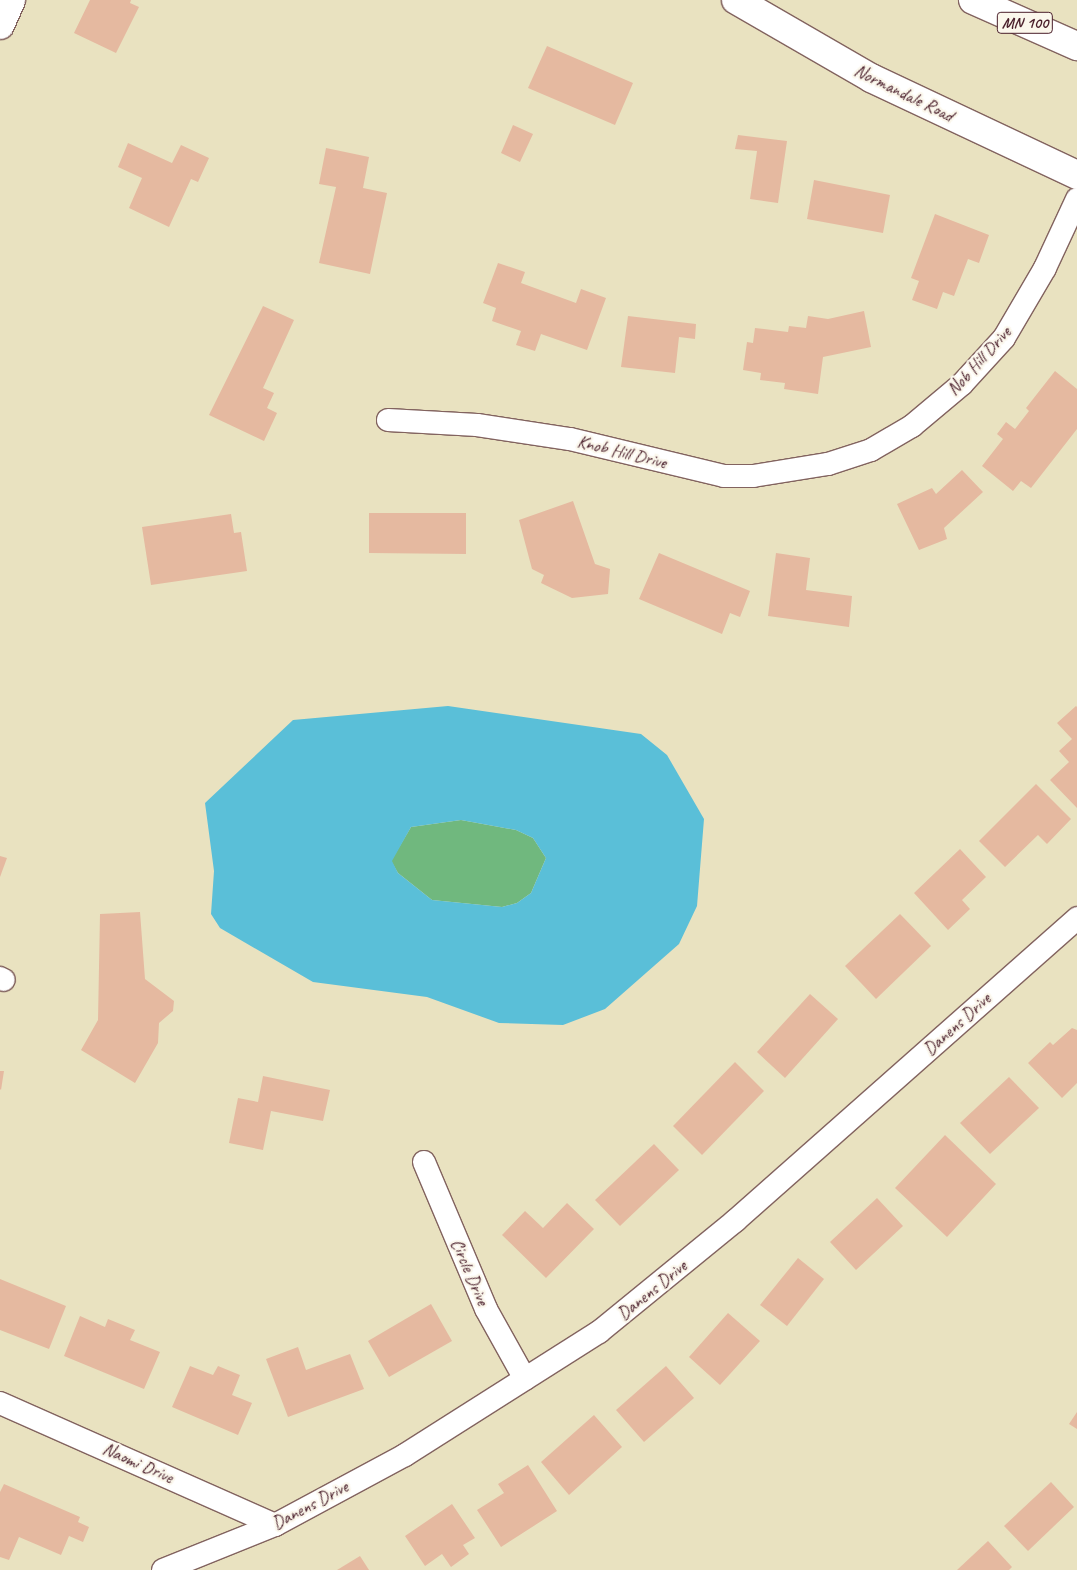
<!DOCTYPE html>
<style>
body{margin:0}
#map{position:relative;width:1077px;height:1570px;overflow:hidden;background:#e9e2c0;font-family:Caveat,sans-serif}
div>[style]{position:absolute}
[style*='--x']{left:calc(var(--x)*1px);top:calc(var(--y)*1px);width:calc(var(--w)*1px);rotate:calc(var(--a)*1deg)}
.forest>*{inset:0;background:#70b87e}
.water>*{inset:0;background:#5abfd8}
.building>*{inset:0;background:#e5b9a0}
.roads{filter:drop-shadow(1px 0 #82635f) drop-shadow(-1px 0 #82635f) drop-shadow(0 1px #82635f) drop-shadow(0 -1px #82635f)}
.street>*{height:22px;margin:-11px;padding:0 11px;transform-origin:11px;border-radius:11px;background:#fff}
.secondary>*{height:28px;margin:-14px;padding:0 14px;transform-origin:14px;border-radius:14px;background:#fff}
.highway>*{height:28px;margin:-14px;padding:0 14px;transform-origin:14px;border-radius:14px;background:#fff}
span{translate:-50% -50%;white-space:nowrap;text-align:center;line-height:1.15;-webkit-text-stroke:4.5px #fbf7ec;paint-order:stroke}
.shield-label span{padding:1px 4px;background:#fbf7ec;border:1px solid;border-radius:4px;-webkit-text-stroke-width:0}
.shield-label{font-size:16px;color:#4a1f2b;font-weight:700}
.street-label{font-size:18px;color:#4a1f2b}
</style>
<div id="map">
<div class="forest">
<div style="clip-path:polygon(461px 820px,516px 830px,533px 838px,546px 858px,531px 893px,517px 903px,502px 907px,432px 900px,398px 873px,391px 861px,411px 827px)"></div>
</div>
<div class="water">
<div style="clip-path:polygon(evenodd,448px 706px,641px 734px,667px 755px,704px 819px,697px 906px,679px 944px,605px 1009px,563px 1025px,499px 1023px,427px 997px,313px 982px,220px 928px,211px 914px,214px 871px,205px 803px,293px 720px,448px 706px,461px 820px,516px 830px,533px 838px,546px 858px,531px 893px,517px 903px,502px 907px,432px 900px,398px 873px,392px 861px,411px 827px,461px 820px)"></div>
</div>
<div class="building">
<div style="clip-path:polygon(90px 0,131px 0,130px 3px,139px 7px,116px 53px,74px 33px)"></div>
<div style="clip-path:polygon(547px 46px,633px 83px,615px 125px,528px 88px)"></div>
<div style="clip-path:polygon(513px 125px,533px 134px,520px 162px,501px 153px)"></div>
<div style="clip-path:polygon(738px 135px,787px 141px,778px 203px,750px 199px,757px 151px,735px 149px)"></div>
<div style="clip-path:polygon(128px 143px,172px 163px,181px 145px,209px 158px,198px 182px,191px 179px,169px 227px,129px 208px,142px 178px,118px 167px)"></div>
<div style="clip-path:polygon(326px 148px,369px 157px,363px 188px,387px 193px,370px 274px,319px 263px,336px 187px,319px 184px)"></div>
<div style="clip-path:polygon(814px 180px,890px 195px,883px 233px,807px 219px)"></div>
<div style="clip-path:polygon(935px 214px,989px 235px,979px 263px,968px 259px,954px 296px,943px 292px,937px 309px,912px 300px,919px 281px,911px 278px)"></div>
<div style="clip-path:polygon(498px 263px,525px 272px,521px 283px,576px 303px,581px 289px,606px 298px,587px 350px,541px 334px,535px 351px,516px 345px,521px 331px,492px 321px,496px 308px,483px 303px)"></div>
<div style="clip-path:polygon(263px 306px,294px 320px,263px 388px,274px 393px,267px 408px,277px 413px,264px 441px,209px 415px)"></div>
<div style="clip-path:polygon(864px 311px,871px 347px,823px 357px,818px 394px,784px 389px,785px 383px,760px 380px,761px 373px,743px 370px,747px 342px,753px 343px,755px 328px,788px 332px,789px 326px,806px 328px,808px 316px,828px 319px)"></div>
<div style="clip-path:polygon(628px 316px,696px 324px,695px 339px,679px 337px,675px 373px,621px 367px)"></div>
<div style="clip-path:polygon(1055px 371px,1077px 389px,1077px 429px,1031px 488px,1021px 481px,1013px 491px,982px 466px,1003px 439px,997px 434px,1006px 422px,1015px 429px,1029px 411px,1026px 408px)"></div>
<div style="clip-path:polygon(962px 470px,983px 492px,944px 528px,947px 539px,919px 550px,897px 504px,932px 488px,936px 494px)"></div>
<div style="clip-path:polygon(573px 501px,595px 564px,610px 569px,608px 594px,572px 598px,541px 583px,544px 575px,532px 569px,519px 520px)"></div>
<div style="clip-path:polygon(369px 513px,466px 513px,466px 554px,369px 553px)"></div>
<div style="clip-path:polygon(231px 514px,234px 533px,241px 532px,247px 571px,151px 585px,142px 527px)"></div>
<div style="clip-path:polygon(659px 553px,750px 591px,740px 617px,730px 613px,722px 634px,639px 599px)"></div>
<div style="clip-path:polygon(776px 553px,810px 558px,806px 590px,852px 596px,849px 627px,768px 616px)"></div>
<div style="clip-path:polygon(1076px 706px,1077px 707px,1077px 808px,1050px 780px,1069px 762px,1059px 751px,1072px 739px,1057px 723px)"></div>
<div style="clip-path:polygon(1036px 784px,1071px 819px,1047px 844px,1038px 835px,1005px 867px,979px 841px)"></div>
<div style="clip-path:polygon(960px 849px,986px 877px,962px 900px,970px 909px,948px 930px,914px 893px)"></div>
<div style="clip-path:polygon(0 856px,7px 858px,0 877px)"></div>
<div style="clip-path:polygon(140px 912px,145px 979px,174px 1001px,173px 1011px,159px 1023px,158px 1043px,135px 1083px,81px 1050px,98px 1020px,100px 914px)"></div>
<div style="clip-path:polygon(900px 914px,931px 946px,876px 999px,845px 966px)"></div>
<div style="clip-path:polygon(810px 994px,838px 1019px,785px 1078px,757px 1052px)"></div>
<div style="clip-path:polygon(1072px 1028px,1077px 1030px,1077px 1083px,1062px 1098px,1028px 1063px,1050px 1042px,1053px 1045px)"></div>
<div style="clip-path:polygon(735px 1062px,764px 1091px,702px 1155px,673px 1126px)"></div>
<div style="clip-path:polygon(0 1071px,4px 1071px,1px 1090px,0 1089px)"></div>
<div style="clip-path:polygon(263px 1076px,330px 1090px,323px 1121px,271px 1111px,263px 1150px,229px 1143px,238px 1098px,258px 1102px)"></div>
<div style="clip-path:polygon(1009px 1077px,1039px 1108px,990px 1154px,960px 1123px)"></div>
<div style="clip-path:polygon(945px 1135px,996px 1184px,947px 1237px,895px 1188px)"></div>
<div style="clip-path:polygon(654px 1144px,679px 1170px,620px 1226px,595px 1200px)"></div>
<div style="clip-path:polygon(877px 1198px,903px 1226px,856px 1270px,830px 1242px)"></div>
<div style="clip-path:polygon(567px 1203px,594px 1229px,546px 1278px,502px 1235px,525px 1211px,543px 1228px)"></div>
<div style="clip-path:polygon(798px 1258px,824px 1279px,787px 1326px,760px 1305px)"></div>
<div style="clip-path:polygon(0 1279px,66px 1306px,49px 1349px,0 1330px)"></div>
<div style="clip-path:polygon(431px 1304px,452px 1341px,389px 1377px,368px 1341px)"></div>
<div style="clip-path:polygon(728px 1313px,760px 1341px,720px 1385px,689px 1357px)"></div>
<div style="clip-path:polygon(80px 1316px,105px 1327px,108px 1319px,135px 1330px,130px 1340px,160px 1352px,144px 1389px,64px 1356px)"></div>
<div style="clip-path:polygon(298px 1347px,306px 1370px,350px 1354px,364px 1389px,288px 1417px,266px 1359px)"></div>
<div style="clip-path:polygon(190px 1366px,213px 1375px,218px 1366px,240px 1375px,232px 1395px,252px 1403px,238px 1435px,172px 1407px)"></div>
<div style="clip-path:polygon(666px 1366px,694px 1398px,644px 1442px,616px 1410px)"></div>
<div style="clip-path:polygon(1077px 1412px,1077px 1429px,1069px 1424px)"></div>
<div style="clip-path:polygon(594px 1415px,622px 1447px,569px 1495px,541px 1462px)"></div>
<div style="clip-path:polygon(528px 1465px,557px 1511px,501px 1547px,477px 1510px,504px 1493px,498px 1484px)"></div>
<div style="clip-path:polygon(1051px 1482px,1074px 1507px,1028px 1551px,1004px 1526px)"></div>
<div style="clip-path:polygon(4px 1484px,80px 1517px,78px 1522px,89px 1527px,83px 1542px,69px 1536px,61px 1555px,19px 1537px,9px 1560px,0 1557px,0 1492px)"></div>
<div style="clip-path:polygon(452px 1504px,475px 1538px,463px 1545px,469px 1554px,451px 1567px,442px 1554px,425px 1566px,405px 1536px)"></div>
<div style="clip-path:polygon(988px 1541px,1012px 1567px,1009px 1570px,957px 1570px)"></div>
<div style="clip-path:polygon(360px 1556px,369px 1570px,337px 1570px)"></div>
</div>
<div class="roads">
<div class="street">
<div style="--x:388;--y:420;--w:89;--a:3.2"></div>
<div style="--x:477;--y:425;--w:94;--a:8.6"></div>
<div style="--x:570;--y:439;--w:158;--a:13.5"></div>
<div style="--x:724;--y:476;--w:29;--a:0"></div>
<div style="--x:753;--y:476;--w:76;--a:-9.1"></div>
<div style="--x:828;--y:464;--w:45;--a:-18"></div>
<div style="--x:871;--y:450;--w:48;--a:-30.3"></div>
<div style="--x:912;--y:426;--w:65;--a:-40"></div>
<div style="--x:962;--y:384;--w:62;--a:-47.6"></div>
<div style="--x:1004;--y:338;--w:81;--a:-59.6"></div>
<div style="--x:1045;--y:268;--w:76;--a:-65.1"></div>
<div style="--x:0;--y:978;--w:4;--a:27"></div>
<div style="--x:424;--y:1162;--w:160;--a:67.1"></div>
<div style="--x:486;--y:1309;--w:80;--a:60.9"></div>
<div style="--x:0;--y:1403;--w:301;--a:23.9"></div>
<div style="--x:163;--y:1570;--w:121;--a:-21.9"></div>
<div style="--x:275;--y:1525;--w:148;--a:-28.3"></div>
<div style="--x:405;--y:1455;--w:230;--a:-32.4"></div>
<div style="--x:599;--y:1332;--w:176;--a:-39.2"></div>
<div style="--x:735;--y:1221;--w:457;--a:-41.5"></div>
</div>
<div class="secondary">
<div style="--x:736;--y:0;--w:156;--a:30"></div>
<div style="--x:871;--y:78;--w:228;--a:25.2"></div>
<div style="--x:0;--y:25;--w:27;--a:-66"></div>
</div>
<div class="highway">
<div style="--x:973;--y:0;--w:114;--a:23.9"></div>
</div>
</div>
<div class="shield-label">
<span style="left:1025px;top:23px">MN 100</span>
</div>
<div class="street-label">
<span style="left:904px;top:93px;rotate:26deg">Normandale Road</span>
<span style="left:979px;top:361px;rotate:-48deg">Nob Hill Drive</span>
<span style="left:622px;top:452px;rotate:14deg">Knob Hill Drive</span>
<span style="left:957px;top:1024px;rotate:-42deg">Danens Drive</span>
<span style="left:470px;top:1272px;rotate:67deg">Circle Drive</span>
<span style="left:652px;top:1290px;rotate:-39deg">Danens Drive</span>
<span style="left:138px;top:1463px;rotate:24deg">Naomi Drive</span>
<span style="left:310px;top:1505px;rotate:-28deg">Danens Drive</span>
</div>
</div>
